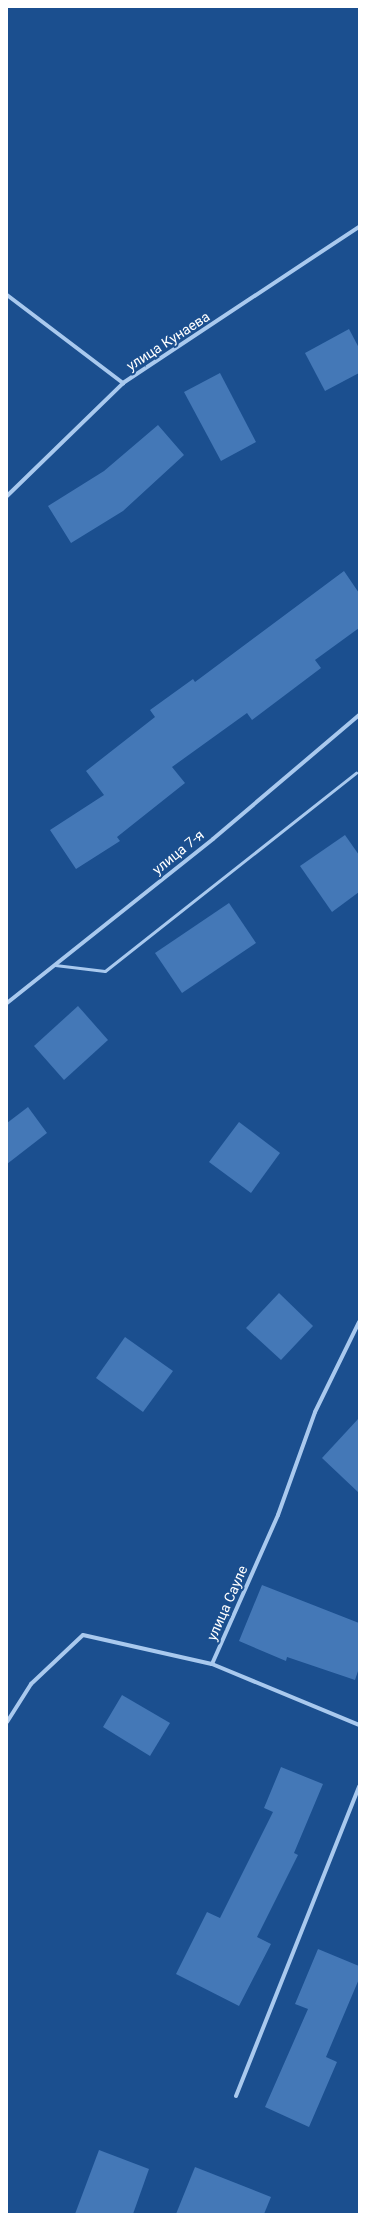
<!DOCTYPE html>
<meta charset="utf-8">
<style>
body{margin:0}
#map{position:relative;width:366px;height:2221px;overflow:hidden;background:#1b4f8f;font-family:Roboto,sans-serif}
div>[style]{position:absolute}
[style*='--x']{left:calc(var(--x)*1px);top:calc(var(--y)*1px);width:calc(var(--w)*1px);rotate:calc(var(--a)*1deg)}
.building>*{inset:0;background:#4478b7}
.lane>*{height:3px;margin:-1.5px;padding:0 1.5px;transform-origin:1.5px;border-radius:1.5px;background:#a9c9ee}
.street>*{height:4px;margin:-2px;padding:0 2px;transform-origin:2px;border-radius:2px;background:#a9c9ee}
span{translate:-50% -50%;white-space:nowrap;text-align:center;line-height:1.15;-webkit-text-stroke:4px #1b4f8f;paint-order:stroke}
.street-label{font-size:14px;color:#fff}
.frame{position:absolute;inset:0;border:8px solid #fff;pointer-events:none}
</style>
<div id="map">
<div class="building">
<div style="clip-path:polygon(349px 329px,359px 348px,359px 373px,325px 391px,305px 353px)"></div>
<div style="clip-path:polygon(220px 373px,256px 442px,221px 461px,184px 392px)"></div>
<div style="clip-path:polygon(158px 425px,184px 455px,123px 511px,71px 543px,48px 506px,104px 471px)"></div>
<div style="clip-path:polygon(344px 571px,359px 593px,359px 628px,315px 660px,321px 668px,252px 720px,247px 713px,172px 767px,185px 783px,117px 837px,120px 841px,76px 869px,50px 830px,104px 795px,86px 771px,155px 717px,150px 710px,193px 679px,195px 682px)"></div>
<div style="clip-path:polygon(345px 835px,359px 855px,359px 892px,332px 912px,300px 866px)"></div>
<div style="clip-path:polygon(229px 903px,256px 943px,182px 993px,155px 953px)"></div>
<div style="clip-path:polygon(78px 1006px,108px 1040px,64px 1080px,34px 1046px)"></div>
<div style="clip-path:polygon(28px 1107px,47px 1133px,7px 1164px,7px 1123px)"></div>
<div style="clip-path:polygon(239px 1122px,280px 1153px,251px 1193px,209px 1162px)"></div>
<div style="clip-path:polygon(279px 1293px,313px 1326px,281px 1360px,246px 1328px)"></div>
<div style="clip-path:polygon(125px 1337px,173px 1371px,143px 1412px,96px 1378px)"></div>
<div style="clip-path:polygon(359px 1418px,359px 1493px,322px 1458px)"></div>
<div style="clip-path:polygon(262px 1585px,359px 1623px,359px 1668px,355px 1680px,287px 1657px,286px 1661px,239px 1641px)"></div>
<div style="clip-path:polygon(122px 1695px,170px 1723px,150px 1756px,103px 1727px)"></div>
<div style="clip-path:polygon(281px 1767px,323px 1784px,294px 1853px,298px 1855px,257px 1937px,271px 1944px,239px 2006px,176px 1974px,207px 1912px,220px 1918px,273px 1812px,264px 1808px)"></div>
<div style="clip-path:polygon(318px 1949px,359px 1966px,359px 1979px,326px 2057px,337px 2062px,309px 2127px,265px 2107px,308px 2009px,295px 2004px)"></div>
<div style="clip-path:polygon(99px 2150px,149px 2169px,133px 2214px,75px 2214px)"></div>
<div style="clip-path:polygon(195px 2167px,271px 2197px,264px 2214px,176px 2214px)"></div>
</div>
<div class="lane">
<div style="--x:55;--y:965;--w:50;--a:6.8"></div>
<div style="--x:105;--y:971;--w:320;--a:-38.3"></div>
</div>
<div class="street">
<div style="--x:7;--y:295;--w:146;--a:37.2"></div>
<div style="--x:7;--y:496;--w:162;--a:-44.2"></div>
<div style="--x:123;--y:383;--w:283;--a:-33.5"></div>
<div style="--x:7;--y:1003;--w:263;--a:-38.5"></div>
<div style="--x:213;--y:839;--w:192;--a:-40.3"></div>
<div style="--x:212;--y:1664;--w:159;--a:22.5"></div>
<div style="--x:7;--y:1722;--w:45;--a:-57.7"></div>
<div style="--x:31;--y:1684;--w:71;--a:-43.3"></div>
<div style="--x:83;--y:1635;--w:132;--a:12.7"></div>
<div style="--x:212;--y:1664;--w:163;--a:-66.1"></div>
<div style="--x:278;--y:1515;--w:109;--a:-70.2"></div>
<div style="--x:315;--y:1412;--w:100;--a:-63.9"></div>
<div style="--x:236;--y:2096;--w:333;--a:-68.3"></div>
</div>
<div class="street-label">
<span style="left:168px;top:341px;rotate:-33deg">улица Кунаева</span>
<span style="left:178px;top:852px;rotate:-39deg">улица 7-я</span>
<span style="left:227px;top:1603px;rotate:-66deg">улица Сауле</span>
</div>
<div class="frame"></div>
</div>
